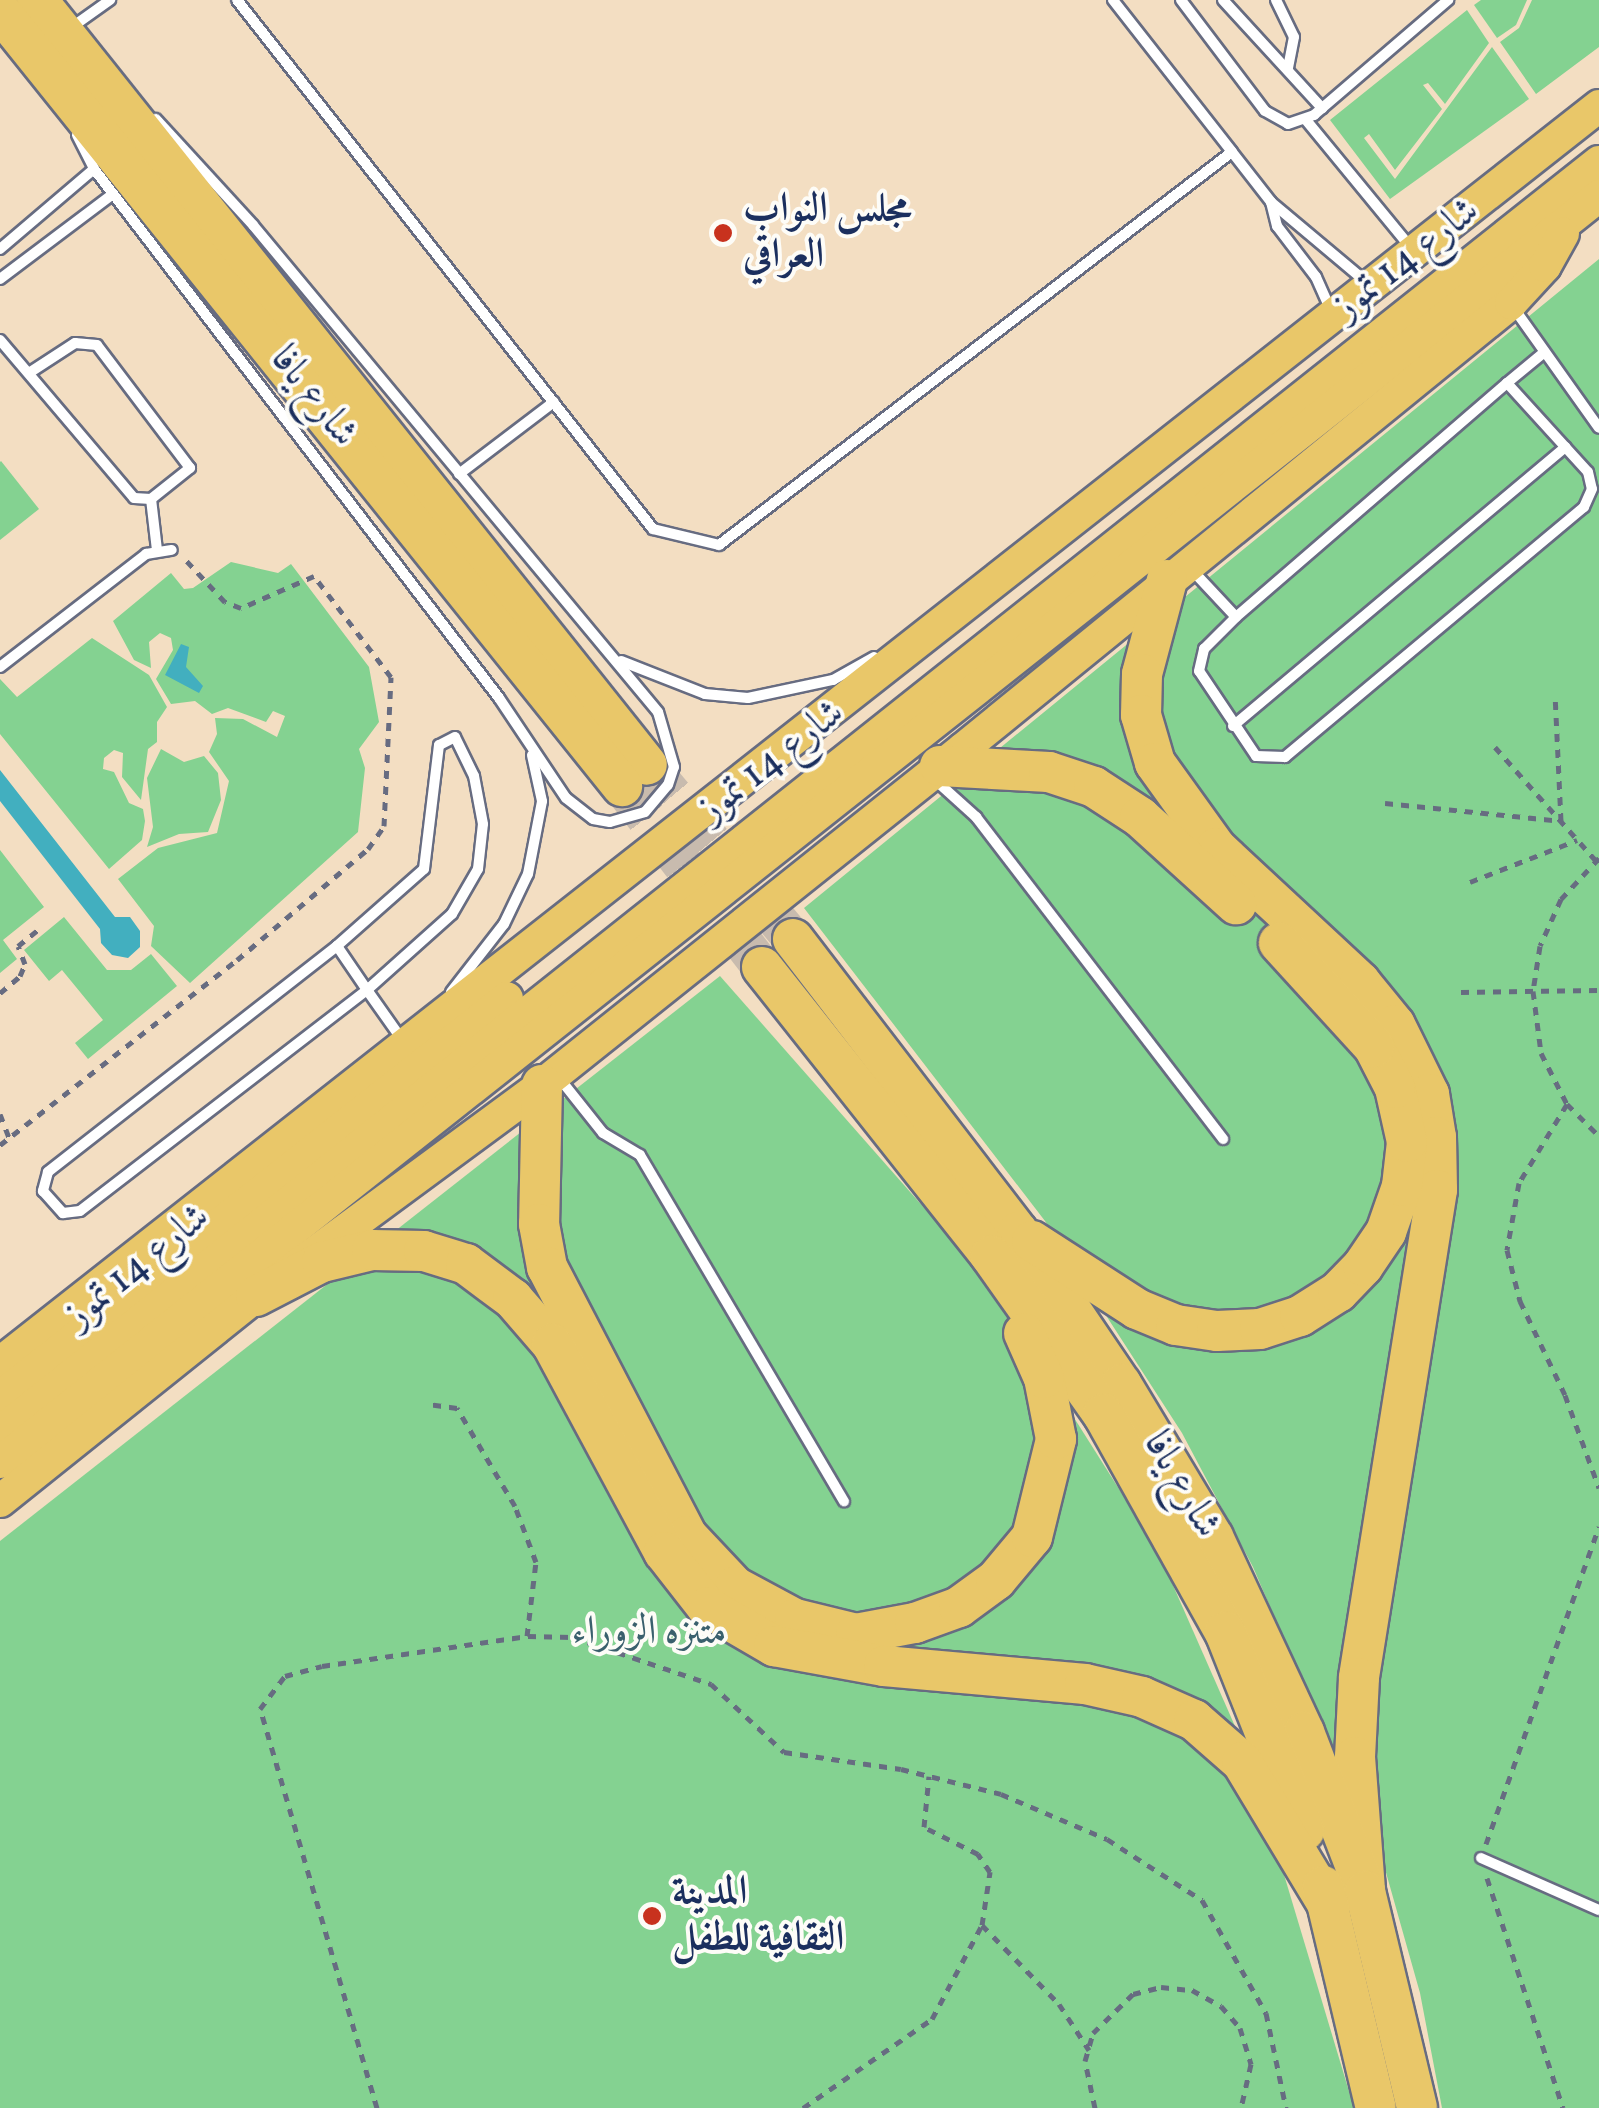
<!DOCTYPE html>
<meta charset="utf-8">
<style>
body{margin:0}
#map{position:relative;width:1599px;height:2108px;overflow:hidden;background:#f3dec2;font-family:Vollkorn,Amiri,serif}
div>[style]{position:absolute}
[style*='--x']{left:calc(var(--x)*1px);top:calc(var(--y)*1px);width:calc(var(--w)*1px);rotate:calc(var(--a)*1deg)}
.green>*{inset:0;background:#84d291}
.water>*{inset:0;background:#42afbf}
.highway-tunnel>*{height:40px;margin-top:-20px;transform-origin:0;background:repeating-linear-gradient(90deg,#c8bbae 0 40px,transparent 0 60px)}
.path>*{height:5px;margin-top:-2.5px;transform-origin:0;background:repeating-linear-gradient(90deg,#676c81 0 8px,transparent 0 16px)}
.roads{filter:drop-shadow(2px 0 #676c81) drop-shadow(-2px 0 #676c81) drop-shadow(0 2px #676c81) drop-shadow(0 -2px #676c81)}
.lane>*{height:10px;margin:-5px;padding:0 5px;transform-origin:5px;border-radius:5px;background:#fff}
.primary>*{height:32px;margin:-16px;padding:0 16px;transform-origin:16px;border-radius:16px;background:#e9c769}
.highway>*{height:40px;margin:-20px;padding:0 20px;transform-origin:20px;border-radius:20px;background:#e9c769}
.dots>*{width:28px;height:28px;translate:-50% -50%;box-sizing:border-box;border:5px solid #fdfcf7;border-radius:50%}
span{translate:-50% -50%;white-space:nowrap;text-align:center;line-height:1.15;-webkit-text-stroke:8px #fdfcf7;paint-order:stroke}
.poi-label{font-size:40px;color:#1b2f5e;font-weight:700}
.left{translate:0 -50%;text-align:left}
.street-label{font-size:40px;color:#1b2f5e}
.park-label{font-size:40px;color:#3a606d}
</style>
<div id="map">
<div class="green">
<div style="clip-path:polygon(1481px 0,1527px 0,1516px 25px,1497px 38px,1474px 5px)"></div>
<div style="clip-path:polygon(1532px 0,1599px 0,1599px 47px,1536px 94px,1500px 42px,1519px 28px)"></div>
<div style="clip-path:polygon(1467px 10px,1489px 43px,1445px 104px,1428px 83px,1423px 85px,1442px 109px,1395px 170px,1369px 134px,1364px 138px,1395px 179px,1492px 47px,1529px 99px,1390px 199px,1330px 120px)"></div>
<div style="clip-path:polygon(1599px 259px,1599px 2108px,1442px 2108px,1420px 1993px,1374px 1830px,1319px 1721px,1253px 1567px,1182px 1433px,1045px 1221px,804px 908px)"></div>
<div style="clip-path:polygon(1px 461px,39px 509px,0 540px,0 462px)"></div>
<div style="clip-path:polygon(231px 562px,278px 573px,291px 564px,369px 667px,379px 722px,359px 749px,365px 768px,358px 832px,190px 983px,151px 946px,154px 926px,118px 879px,158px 848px,217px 833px,229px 781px,209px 752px,217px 734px,215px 718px,243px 719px,277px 737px,285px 716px,273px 711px,266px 722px,228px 708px,212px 714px,195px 701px,171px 704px,156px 679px,173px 650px,171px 638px,160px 633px,149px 642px,151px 668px,134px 660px,113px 621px,171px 573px,184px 589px,193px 588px)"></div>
<div style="clip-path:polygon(92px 638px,149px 675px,167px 707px,157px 722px,157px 742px,148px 749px,141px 800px,122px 777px,123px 753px,114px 750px,104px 758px,103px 769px,114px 772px,129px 803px,143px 809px,145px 821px,142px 840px,109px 869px,0 734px,0 679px,17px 697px)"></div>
<div style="clip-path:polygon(161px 749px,184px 762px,204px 756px,218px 773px,221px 800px,208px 832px,179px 834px,147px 847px,153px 827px,147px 778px)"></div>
<div style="clip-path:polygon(0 850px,44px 907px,3px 940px,17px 959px,0 973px)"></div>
<div style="clip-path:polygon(64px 917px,107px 970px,131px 970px,151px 954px,177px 986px,88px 1059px,75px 1043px,103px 1020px,62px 970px,49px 981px,24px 950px)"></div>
<div style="clip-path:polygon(720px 976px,985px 1277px,1157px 1549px,1249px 1758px,1354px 2108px,0 2108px,0 1541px)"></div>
</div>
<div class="water">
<div style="clip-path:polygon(181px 644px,189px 647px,186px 667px,203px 686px,199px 693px,165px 675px)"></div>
<div style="clip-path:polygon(0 770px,115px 917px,130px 917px,140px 931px,140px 947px,128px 958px,112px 955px,101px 943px,100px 929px,0 801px)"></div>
</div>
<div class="highway-tunnel">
<div style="--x:647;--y:765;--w:227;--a:50"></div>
<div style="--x:622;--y:786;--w:229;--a:52.3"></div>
</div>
<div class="path">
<div style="--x:1495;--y:747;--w:157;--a:48.4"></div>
<div style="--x:1385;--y:803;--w:177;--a:5.8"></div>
<div style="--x:1561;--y:821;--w:127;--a:-92.7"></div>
<div style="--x:1599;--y:858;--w:56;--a:132.8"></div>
<div style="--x:1561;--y:899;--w:51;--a:114.1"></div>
<div style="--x:1540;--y:946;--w:46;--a:98.8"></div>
<div style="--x:1533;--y:991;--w:63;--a:82.6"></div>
<div style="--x:1541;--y:1053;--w:57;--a:63"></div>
<div style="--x:1567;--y:1104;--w:45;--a:45"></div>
<div style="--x:1470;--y:882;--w:115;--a:-21.4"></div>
<div style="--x:1461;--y:992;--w:138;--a:-0.8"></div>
<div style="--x:0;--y:993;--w:26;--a:-40"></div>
<div style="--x:20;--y:976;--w:13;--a:-67"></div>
<div style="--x:25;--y:964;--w:19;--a:-111"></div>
<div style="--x:18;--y:946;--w:28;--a:-39"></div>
<div style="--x:1567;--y:1104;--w:92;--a:121.3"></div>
<div style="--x:1519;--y:1183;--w:68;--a:100.2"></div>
<div style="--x:1507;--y:1250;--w:53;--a:75.7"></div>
<div style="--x:1520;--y:1301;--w:104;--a:64.4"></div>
<div style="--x:1565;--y:1395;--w:99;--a:69.9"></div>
<div style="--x:0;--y:1114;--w:26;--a:69"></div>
<div style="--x:0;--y:1145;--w:301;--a:-38"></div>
<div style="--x:237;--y:960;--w:172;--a:-40.3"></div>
<div style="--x:368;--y:849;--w:28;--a:-55"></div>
<div style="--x:384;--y:826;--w:149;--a:-87.3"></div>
<div style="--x:391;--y:677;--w:127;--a:-127.3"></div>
<div style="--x:314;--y:576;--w:80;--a:156.3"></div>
<div style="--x:241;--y:608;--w:17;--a:-159"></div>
<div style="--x:225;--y:602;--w:62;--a:-133"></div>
<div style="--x:528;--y:1636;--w:44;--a:1.3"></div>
<div style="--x:572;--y:1637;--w:147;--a:18.7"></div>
<div style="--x:711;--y:1684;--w:100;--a:43"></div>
<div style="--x:784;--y:1752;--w:118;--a:8.3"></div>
<div style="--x:901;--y:1769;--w:103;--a:14"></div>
<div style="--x:1001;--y:1794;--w:115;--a:23"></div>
<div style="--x:1107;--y:1839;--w:113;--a:32.7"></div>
<div style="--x:1202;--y:1900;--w:130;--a:60.5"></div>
<div style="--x:1266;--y:2013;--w:97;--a:78.1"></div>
<div style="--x:1486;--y:1844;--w:337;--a:-70.4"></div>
<div style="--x:1487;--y:1878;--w:242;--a:71.7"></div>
<div style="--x:982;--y:1925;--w:110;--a:45.7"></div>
<div style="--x:1059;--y:2004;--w:55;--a:56.9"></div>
<div style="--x:377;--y:2108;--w:416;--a:-106.3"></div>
<div style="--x:260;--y:1709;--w:41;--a:-52.9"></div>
<div style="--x:285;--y:1676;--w:38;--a:-15"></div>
<div style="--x:322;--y:1666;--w:207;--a:-8.3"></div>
<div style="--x:527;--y:1636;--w:75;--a:-83.1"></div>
<div style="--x:536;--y:1562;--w:60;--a:-110.6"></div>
<div style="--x:515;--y:1506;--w:114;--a:-120.6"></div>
<div style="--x:457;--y:1408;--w:29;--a:-172"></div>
<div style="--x:803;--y:2108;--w:157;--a:-34.6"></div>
<div style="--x:932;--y:2019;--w:106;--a:-62"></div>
<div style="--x:982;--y:1925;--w:54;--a:-81.4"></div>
<div style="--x:990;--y:1872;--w:22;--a:-124"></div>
<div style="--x:978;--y:1854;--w:60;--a:-153.4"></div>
<div style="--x:924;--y:1827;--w:51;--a:-84.4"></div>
<div style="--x:1095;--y:2108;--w:48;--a:-102"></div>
<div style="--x:1085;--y:2061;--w:29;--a:-74"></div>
<div style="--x:1093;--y:2033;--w:56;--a:-44.3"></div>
<div style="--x:1133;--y:1994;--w:29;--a:-14"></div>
<div style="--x:1161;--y:1987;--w:31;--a:6"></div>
<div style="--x:1192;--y:1990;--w:33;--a:29"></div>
<div style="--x:1221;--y:2006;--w:29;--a:49"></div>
<div style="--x:1240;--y:2028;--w:38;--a:73"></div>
<div style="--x:1251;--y:2064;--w:45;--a:102.8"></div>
</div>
<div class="roads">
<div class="lane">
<div style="--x:237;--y:0;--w:673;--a:51.82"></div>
<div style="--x:653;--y:529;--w:68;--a:13.6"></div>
<div style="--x:719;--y:545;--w:646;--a:-37.46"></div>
<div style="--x:1232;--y:152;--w:63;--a:52"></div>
<div style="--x:1271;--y:202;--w:123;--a:40"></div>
<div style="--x:1113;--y:0;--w:193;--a:51.9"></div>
<div style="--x:1181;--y:0;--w:139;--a:52.9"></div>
<div style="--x:1265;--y:111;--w:26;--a:29"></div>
<div style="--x:1288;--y:124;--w:28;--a:-19"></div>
<div style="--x:1314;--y:115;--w:177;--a:-40.6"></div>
<div style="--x:1223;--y:0;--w:147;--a:47.5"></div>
<div style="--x:1276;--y:0;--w:41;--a:64.1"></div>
<div style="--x:1294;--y:37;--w:32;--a:101"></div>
<div style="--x:72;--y:27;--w:47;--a:-35.4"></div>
<div style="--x:1306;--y:120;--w:167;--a:50.6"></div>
<div style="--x:77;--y:135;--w:38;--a:63"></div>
<div style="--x:94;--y:169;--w:666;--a:52.56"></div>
<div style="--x:499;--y:698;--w:120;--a:56.2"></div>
<div style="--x:566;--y:798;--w:34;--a:38"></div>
<div style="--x:593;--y:819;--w:17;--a:10"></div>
<div style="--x:610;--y:822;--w:36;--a:-16"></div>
<div style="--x:645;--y:812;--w:35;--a:-50"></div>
<div style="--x:668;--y:785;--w:19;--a:-72"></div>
<div style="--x:674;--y:767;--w:57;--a:-106.2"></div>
<div style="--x:658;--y:712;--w:633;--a:-129.75"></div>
<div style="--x:253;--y:225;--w:144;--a:-132.5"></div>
<div style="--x:1271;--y:202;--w:25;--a:76"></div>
<div style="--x:1277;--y:226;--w:64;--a:52.6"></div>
<div style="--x:1316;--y:277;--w:35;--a:66"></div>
<div style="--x:0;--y:249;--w:123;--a:-40.4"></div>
<div style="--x:0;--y:279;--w:141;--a:-37"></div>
<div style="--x:1513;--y:307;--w:148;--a:54.6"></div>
<div style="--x:0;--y:340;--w:207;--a:49.7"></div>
<div style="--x:134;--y:498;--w:17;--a:3"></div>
<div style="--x:151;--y:499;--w:50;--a:-38.5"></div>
<div style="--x:190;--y:468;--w:154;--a:-127.1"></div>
<div style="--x:97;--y:345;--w:22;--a:-175"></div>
<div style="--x:75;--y:343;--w:55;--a:146.9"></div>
<div style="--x:1507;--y:383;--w:120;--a:47.7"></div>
<div style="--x:1588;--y:472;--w:17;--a:77"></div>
<div style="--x:1592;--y:489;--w:20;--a:114"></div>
<div style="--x:1584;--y:507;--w:390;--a:140.1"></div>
<div style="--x:1285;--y:757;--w:29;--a:-178"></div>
<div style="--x:1256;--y:756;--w:102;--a:-123.8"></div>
<div style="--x:1199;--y:671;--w:23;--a:-77"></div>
<div style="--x:1204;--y:649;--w:45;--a:-45"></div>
<div style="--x:1236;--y:617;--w:358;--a:-40.8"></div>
<div style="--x:1507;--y:383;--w:45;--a:-39.6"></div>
<div style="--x:459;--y:474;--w:119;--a:-37.2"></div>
<div style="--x:151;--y:499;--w:51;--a:83.3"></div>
<div style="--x:1192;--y:570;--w:64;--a:46.9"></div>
<div style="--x:621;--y:661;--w:90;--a:21.4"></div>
<div style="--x:705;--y:694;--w:43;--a:5.3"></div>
<div style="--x:748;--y:698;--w:87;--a:-12"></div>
<div style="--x:833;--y:680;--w:47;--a:-29.3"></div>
<div style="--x:0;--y:667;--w:185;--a:-37.7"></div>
<div style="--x:146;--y:554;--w:26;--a:-9"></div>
<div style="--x:1233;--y:726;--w:434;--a:-40"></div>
<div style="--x:934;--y:779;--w:57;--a:42.1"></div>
<div style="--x:976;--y:817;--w:406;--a:52.5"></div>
<div style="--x:337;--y:946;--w:367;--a:142"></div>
<div style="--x:48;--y:1172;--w:20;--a:105"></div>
<div style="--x:43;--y:1191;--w:30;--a:48"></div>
<div style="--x:63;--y:1213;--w:17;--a:-7"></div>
<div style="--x:80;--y:1211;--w:362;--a:-37.6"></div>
<div style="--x:367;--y:990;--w:114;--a:-41.8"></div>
<div style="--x:452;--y:914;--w:52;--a:-60"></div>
<div style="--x:478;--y:869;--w:45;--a:-83.7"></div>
<div style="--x:483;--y:824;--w:49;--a:-100.6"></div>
<div style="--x:474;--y:776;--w:43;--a:-116"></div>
<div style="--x:455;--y:737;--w:18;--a:153"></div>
<div style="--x:439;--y:745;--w:125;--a:96.9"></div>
<div style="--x:424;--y:869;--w:116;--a:138.5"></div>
<div style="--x:337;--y:946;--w:53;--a:55.7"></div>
<div style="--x:367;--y:990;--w:62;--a:54.8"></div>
<div style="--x:451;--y:992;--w:86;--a:-52.1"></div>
<div style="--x:504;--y:924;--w:55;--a:-64.4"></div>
<div style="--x:528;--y:874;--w:74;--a:-79.1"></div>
<div style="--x:542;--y:801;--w:47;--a:-102.3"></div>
<div style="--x:560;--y:1079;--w:69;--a:51.5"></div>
<div style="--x:603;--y:1133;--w:43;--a:30.7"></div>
<div style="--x:640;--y:1155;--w:402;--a:59.5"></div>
<div style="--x:1481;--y:1858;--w:129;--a:23.8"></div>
</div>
<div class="primary">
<div style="--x:0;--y:1363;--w:2034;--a:-38.17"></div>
<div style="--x:0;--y:1397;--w:645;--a:-38.2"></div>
<div style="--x:0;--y:1432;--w:2042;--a:-38.46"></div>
<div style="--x:0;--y:1462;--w:2039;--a:-38.37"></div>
<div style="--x:0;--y:1501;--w:328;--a:-38.7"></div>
<div style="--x:256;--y:1296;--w:355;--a:-36.4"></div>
<div style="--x:542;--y:1085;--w:539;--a:-38.59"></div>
<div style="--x:963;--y:749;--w:707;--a:-39.14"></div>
<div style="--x:1511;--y:303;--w:50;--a:-47.4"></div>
<div style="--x:1545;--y:266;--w:37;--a:-61"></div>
</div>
<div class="highway">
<div style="--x:37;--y:0;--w:978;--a:51.43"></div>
<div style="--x:0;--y:11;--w:994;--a:51.25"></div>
<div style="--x:1167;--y:580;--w:97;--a:104.9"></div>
<div style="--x:1142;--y:674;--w:41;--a:91.4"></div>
<div style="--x:1141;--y:715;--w:50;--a:73.7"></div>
<div style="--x:1155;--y:763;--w:105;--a:54.3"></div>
<div style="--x:1216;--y:848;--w:197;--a:42.9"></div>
<div style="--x:1360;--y:982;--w:55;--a:50.9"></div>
<div style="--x:1395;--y:1025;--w:77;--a:63.8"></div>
<div style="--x:1429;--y:1094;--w:44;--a:80.8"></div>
<div style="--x:1436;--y:1137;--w:53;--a:88.9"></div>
<div style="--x:1437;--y:1190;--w:494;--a:99.1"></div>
<div style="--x:1359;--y:1678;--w:79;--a:92.9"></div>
<div style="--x:1355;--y:1757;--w:134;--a:85.7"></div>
<div style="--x:940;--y:766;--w:109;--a:3.2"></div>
<div style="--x:1049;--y:772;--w:47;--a:18.4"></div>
<div style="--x:1094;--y:787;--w:55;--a:33.1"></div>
<div style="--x:1140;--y:817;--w:130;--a:42.2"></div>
<div style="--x:793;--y:939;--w:369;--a:52.5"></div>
<div style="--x:1018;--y:1232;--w:184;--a:55.9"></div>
<div style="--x:1121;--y:1384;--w:179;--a:59"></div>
<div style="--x:1213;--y:1537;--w:215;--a:65"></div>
<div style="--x:1304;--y:1732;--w:170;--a:69"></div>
<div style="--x:1365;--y:1891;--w:223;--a:76.5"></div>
<div style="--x:762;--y:967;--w:369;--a:51.6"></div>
<div style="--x:991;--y:1256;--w:194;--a:54.7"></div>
<div style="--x:1103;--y:1414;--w:250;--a:60.8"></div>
<div style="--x:1225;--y:1632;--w:214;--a:68.3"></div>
<div style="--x:542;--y:1085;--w:139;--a:91.2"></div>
<div style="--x:539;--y:1224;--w:44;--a:79.5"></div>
<div style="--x:547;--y:1267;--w:303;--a:62.5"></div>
<div style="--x:687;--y:1536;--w:70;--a:46.7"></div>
<div style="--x:735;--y:1587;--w:68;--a:28.1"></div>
<div style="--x:795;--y:1619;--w:63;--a:13.8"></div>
<div style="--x:856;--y:1634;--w:60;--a:-10.6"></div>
<div style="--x:915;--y:1623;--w:47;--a:-20"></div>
<div style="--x:959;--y:1607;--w:46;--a:-36.1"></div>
<div style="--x:996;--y:1580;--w:56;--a:-50.1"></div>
<div style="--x:1032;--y:1537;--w:101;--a:-76.2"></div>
<div style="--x:1056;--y:1439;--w:62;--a:-101.1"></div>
<div style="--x:1044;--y:1378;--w:49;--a:-114"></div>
<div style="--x:1032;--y:1241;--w:125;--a:32.9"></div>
<div style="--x:1137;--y:1309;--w:42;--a:22.3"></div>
<div style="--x:1176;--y:1325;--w:41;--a:8.3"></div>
<div style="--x:1217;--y:1331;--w:43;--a:-2.7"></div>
<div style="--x:1260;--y:1329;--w:42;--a:-18"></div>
<div style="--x:1300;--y:1316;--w:45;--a:-32.3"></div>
<div style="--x:1338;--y:1292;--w:36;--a:-46"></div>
<div style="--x:1363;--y:1266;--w:41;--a:-55.9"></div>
<div style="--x:1386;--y:1232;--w:49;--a:-70.8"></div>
<div style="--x:1402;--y:1186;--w:44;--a:-83.5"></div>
<div style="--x:1407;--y:1142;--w:55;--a:-102.5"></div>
<div style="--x:1395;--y:1088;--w:46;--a:-117.1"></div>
<div style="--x:1374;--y:1047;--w:141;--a:-132.4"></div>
<div style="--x:256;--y:1296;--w:74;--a:-27.3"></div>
<div style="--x:322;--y:1262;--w:51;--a:-13.5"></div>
<div style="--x:372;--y:1250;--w:52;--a:1.1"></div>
<div style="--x:424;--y:1251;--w:44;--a:17.2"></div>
<div style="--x:466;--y:1264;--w:59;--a:36.7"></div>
<div style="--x:513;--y:1299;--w:60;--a:49.1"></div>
<div style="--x:552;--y:1344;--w:236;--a:61.7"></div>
<div style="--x:664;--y:1552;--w:70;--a:52"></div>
<div style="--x:707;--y:1607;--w:78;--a:30.2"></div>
<div style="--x:774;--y:1646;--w:112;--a:10.3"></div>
<div style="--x:884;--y:1666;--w:202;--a:5.1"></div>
<div style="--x:1085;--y:1684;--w:58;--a:12.8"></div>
<div style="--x:1142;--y:1697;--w:57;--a:23.9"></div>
<div style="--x:1194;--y:1720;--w:64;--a:41.2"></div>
<div style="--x:1242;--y:1762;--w:170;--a:58.9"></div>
<div style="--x:1323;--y:1886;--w:228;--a:76.6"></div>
</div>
</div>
<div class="dots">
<div style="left:723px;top:233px;background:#c8321e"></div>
<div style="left:652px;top:1916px;background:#c8321e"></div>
</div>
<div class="poi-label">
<span class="left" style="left:743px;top:233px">مجلس النواب<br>العراقي</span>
<span class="left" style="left:672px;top:1916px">المدينة<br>الثقافية للطفل</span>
</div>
<div class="street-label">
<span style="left:1407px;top:260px;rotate:-38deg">شارع 14 تموز</span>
<span style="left:313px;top:397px;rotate:52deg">شارع يافا</span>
<span style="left:772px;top:762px;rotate:-38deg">شارع 14 تموز</span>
<span style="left:138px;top:1267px;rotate:-39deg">شارع 14 تموز</span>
<span style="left:1181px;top:1485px;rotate:60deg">شارع يافا</span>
</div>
<div class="park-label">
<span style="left:649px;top:1633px">متنزه الزوراء</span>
</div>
</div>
